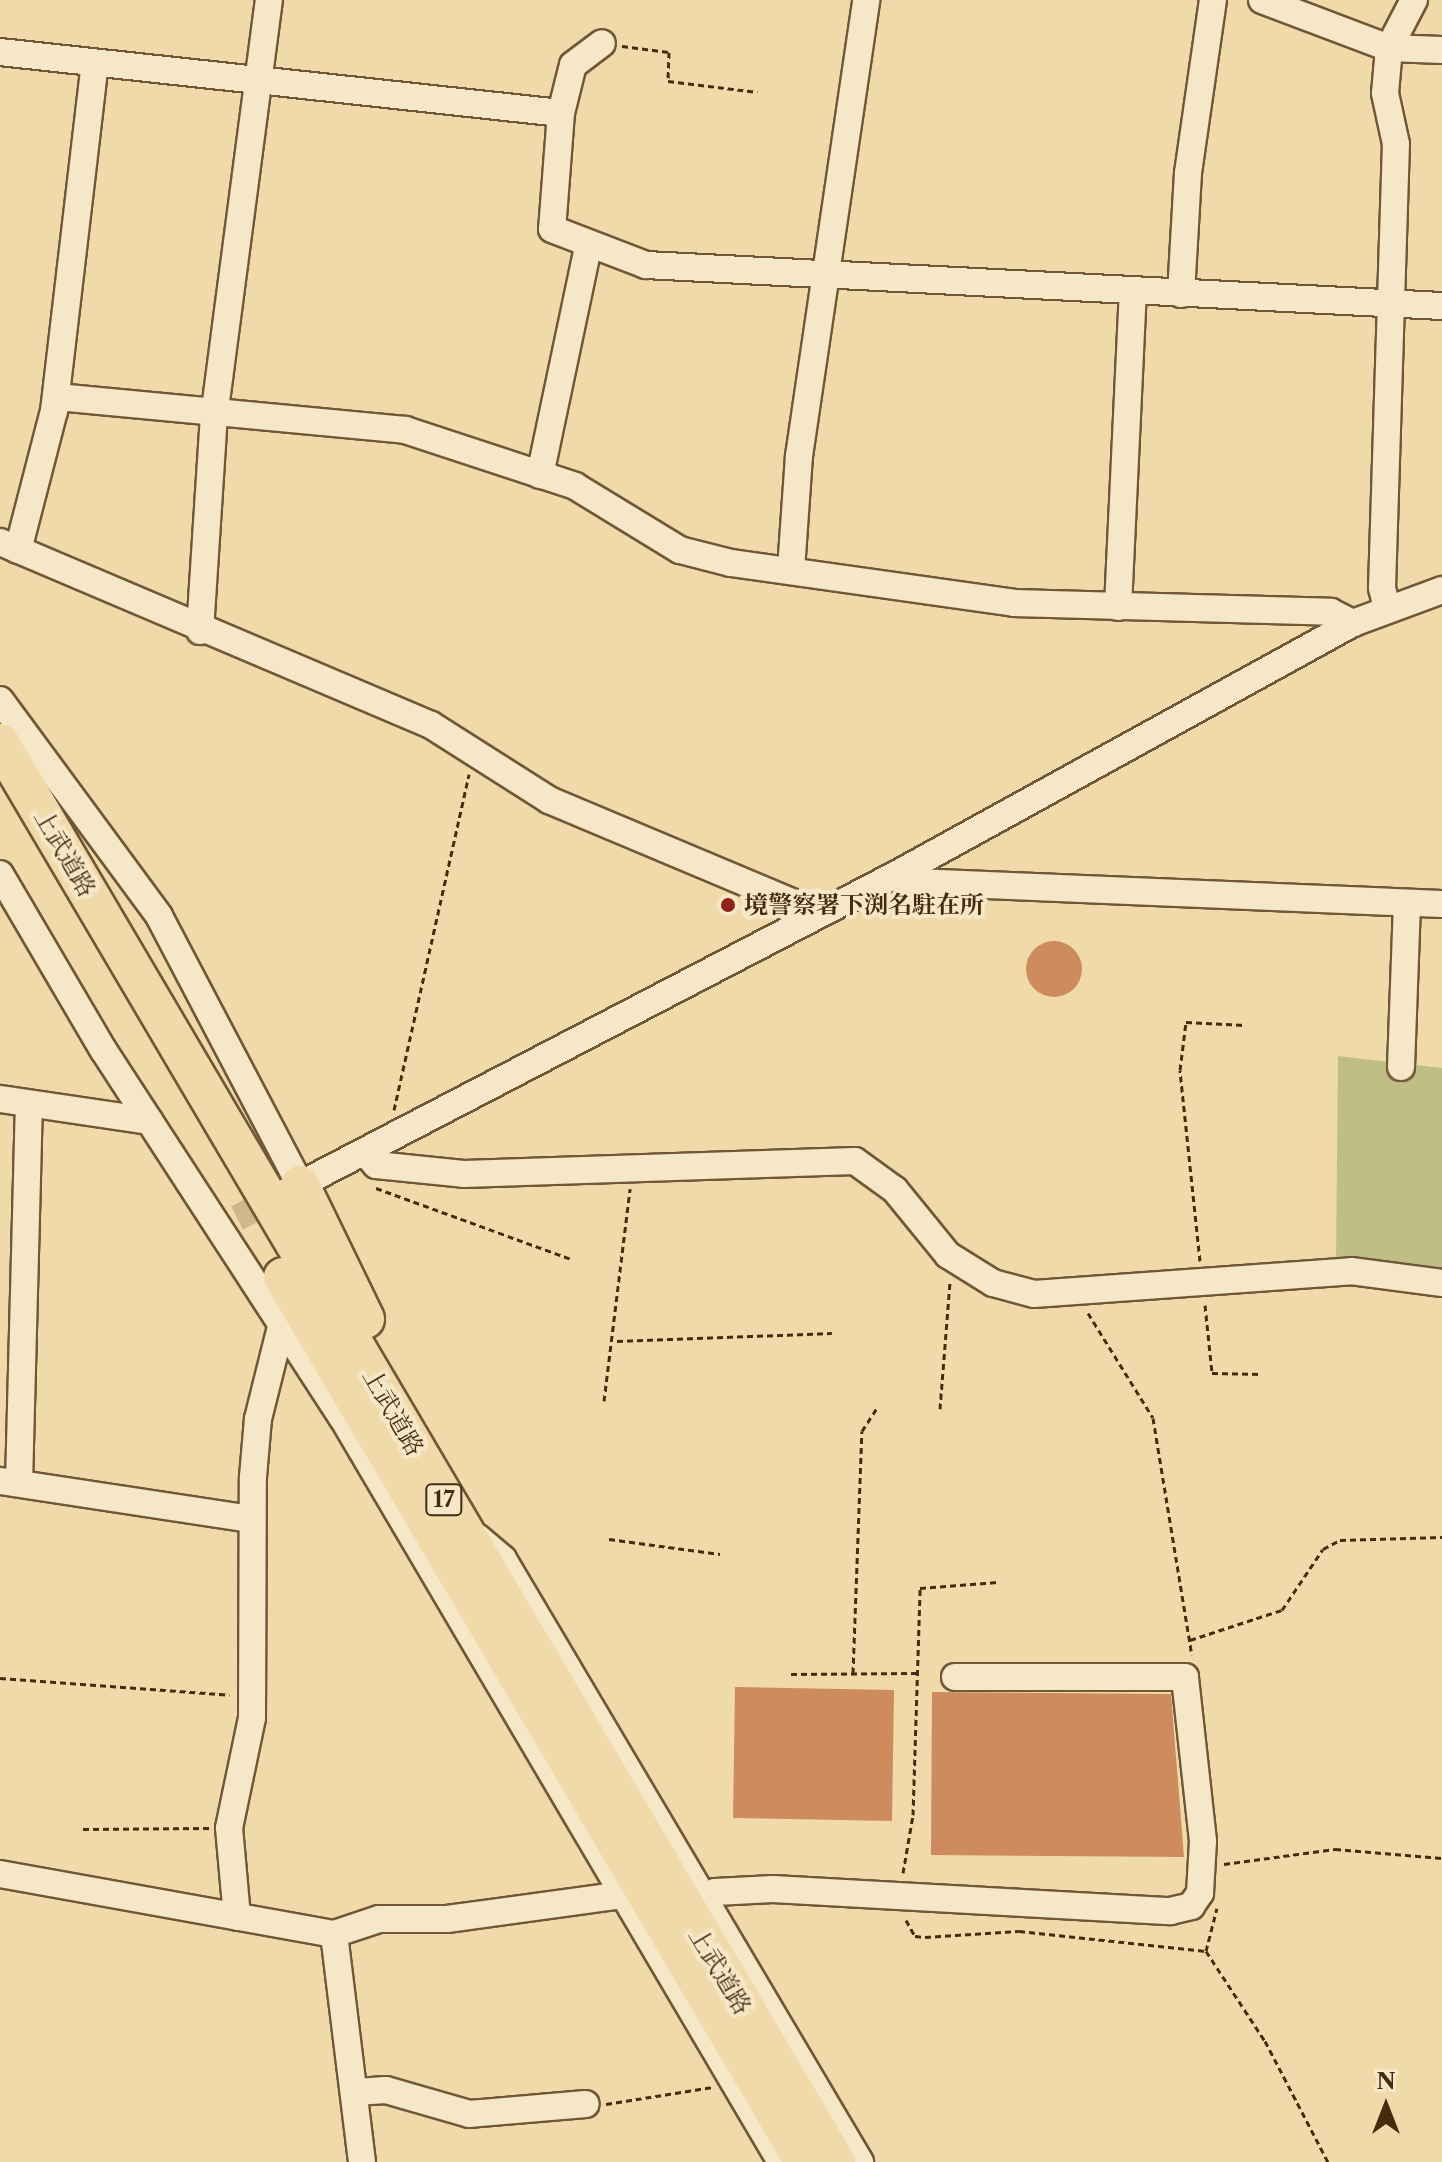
<!DOCTYPE html>
<meta charset="utf-8">
<style>
body{margin:0}
#map{position:relative;width:1442px;height:2162px;overflow:hidden;background:#f1daaa;font-family:"Libre Caslon Text","Noto Serif JP",serif}
div>[style]{position:absolute}
[style*='--x']{left:calc(var(--x)*1px);top:calc(var(--y)*1px);width:calc(var(--w)*1px);rotate:calc(var(--a)*1deg)}
.green>*{inset:0;background:#bebe85}
.building>*{inset:0;background:#cd8b5e}
.round{border-radius:50%}
.minor-tunnel>*{height:26px;margin-top:-13px;transform-origin:0;background:repeating-linear-gradient(90deg,#cfb78b 0 26px,transparent 0 39px)}
.path>*{height:3px;margin-top:-1.5px;transform-origin:0;background:repeating-linear-gradient(90deg,#452c0f 0 6px,transparent 0 10px)}
.roads{filter:drop-shadow(2px 0 #705836) drop-shadow(-2px 0 #705836) drop-shadow(0 2px #705836) drop-shadow(0 -2px #705836)}
.minor>*{height:26px;margin:-13px;padding:0 13px;transform-origin:13px;border-radius:13px;background:#f6e7c8}
.highway>*{height:38px;margin:-19px;padding:0 19px;transform-origin:19px;border-radius:19px;background:#f1daaa}
.dots>*{width:22px;height:22px;translate:-50% -50%;box-sizing:border-box;border:4px solid #f6e7c8;border-radius:50%}
span{translate:-50% -50%;white-space:nowrap;text-align:center;line-height:1.15;-webkit-text-stroke:8px #f6e7c8;paint-order:stroke}
.shield-label span{padding:2px 6px;background:#f6e7c8;border:2px solid;border-radius:6px;-webkit-text-stroke-width:0}
.shield-label{font-size:22px;color:#452c0f;font-weight:700}
.street-label{font-size:24px;color:#452c0f}
.poi-label{font-size:24px;color:#452c0f;font-weight:700}
.left{translate:0 -50%;text-align:left}
.north{position:absolute;left:1346px;top:2066px;width:80px;height:80px;-webkit-text-stroke:6px #f6e7c8;paint-order:stroke;rotate:0deg;font-size:22px;font-weight:700;line-height:32px;text-align:center;color:#452c0f}
.north::after{content:'';display:block;margin:auto;width:28px;height:36px;background:#452c0f;clip-path:polygon(50% 0,100% 100%,50% 72%,0 100%)}
</style>
<div id="map">
<div class="green">
<div style="clip-path:polygon(1338px 1056px,1442px 1068px,1442px 1276px,1336px 1263px)"></div>
</div>
<div class="building">
<div class="round" style="left:1026px;top:941px;width:56px;height:56px"></div>
<div style="clip-path:polygon(735px 1687px,894px 1690px,892px 1821px,733px 1818px)"></div>
<div style="clip-path:polygon(932px 1692px,1171px 1694px,1184px 1857px,931px 1855px)"></div>
</div>
<div class="minor-tunnel">
<div style="--x:237;--y:1218;--w:52;--a:-27.6"></div>
</div>
<div class="path">
<div style="--x:622;--y:46;--w:47;--a:7.3"></div>
<div style="--x:669;--y:52;--w:29;--a:92"></div>
<div style="--x:668;--y:81;--w:90;--a:7"></div>
<div style="--x:394;--y:1110;--w:344;--a:-77.4"></div>
<div style="--x:376;--y:1188;--w:208;--a:20"></div>
<div style="--x:1200;--y:1261;--w:192;--a:-96"></div>
<div style="--x:1180;--y:1070;--w:48;--a:-82.9"></div>
<div style="--x:1186;--y:1022;--w:59;--a:2.9"></div>
<div style="--x:1205;--y:1305;--w:68;--a:84.1"></div>
<div style="--x:1212;--y:1373;--w:50;--a:1.1"></div>
<div style="--x:1088;--y:1313;--w:123;--a:58.2"></div>
<div style="--x:1153;--y:1418;--w:240;--a:80.7"></div>
<div style="--x:617;--y:1341;--w:215;--a:-2.1"></div>
<div style="--x:604;--y:1401;--w:214;--a:-83"></div>
<div style="--x:940;--y:1409;--w:126;--a:-85.5"></div>
<div style="--x:609;--y:1539;--w:112;--a:7.7"></div>
<div style="--x:1190;--y:1640;--w:97;--a:-18.1"></div>
<div style="--x:1282;--y:1610;--w:73;--a:-56.1"></div>
<div style="--x:1323;--y:1549;--w:19;--a:-28"></div>
<div style="--x:1340;--y:1540;--w:102;--a:-1.7"></div>
<div style="--x:853;--y:1673;--w:242;--a:-87.9"></div>
<div style="--x:862;--y:1431;--w:27;--a:-57"></div>
<div style="--x:791;--y:1674;--w:126;--a:-0.5"></div>
<div style="--x:0;--y:1678;--w:230;--a:4.2"></div>
<div style="--x:83;--y:1829;--w:126;--a:-0.5"></div>
<div style="--x:1224;--y:1864;--w:112;--a:-7.7"></div>
<div style="--x:1335;--y:1849;--w:107;--a:4.8"></div>
<div style="--x:903;--y:1873;--w:59;--a:-80.2"></div>
<div style="--x:913;--y:1815;--w:227;--a:-88.2"></div>
<div style="--x:920;--y:1588;--w:78;--a:-4.4"></div>
<div style="--x:906;--y:1920;--w:18;--a:61"></div>
<div style="--x:915;--y:1936;--w:10;--a:6"></div>
<div style="--x:925;--y:1937;--w:94;--a:-3.7"></div>
<div style="--x:1019;--y:1931;--w:188;--a:6.1"></div>
<div style="--x:1206;--y:1951;--w:44;--a:-75.7"></div>
<div style="--x:1206;--y:1951;--w:108;--a:56.8"></div>
<div style="--x:1265;--y:2041;--w:136;--a:62.5"></div>
<div style="--x:606;--y:2104;--w:108;--a:-9"></div>
</div>
<div class="roads">
<div class="minor">
<div style="--x:1262;--y:0;--w:136;--a:20.7"></div>
<div style="--x:1389;--y:48;--w:53;--a:2.2"></div>
<div style="--x:0;--y:52;--w:564;--a:6.21"></div>
<div style="--x:561;--y:113;--w:116;--a:94.4"></div>
<div style="--x:552;--y:229;--w:101;--a:21"></div>
<div style="--x:646;--y:265;--w:797;--a:2.95"></div>
<div style="--x:561;--y:113;--w:49;--a:-76"></div>
<div style="--x:573;--y:65;--w:36;--a:-37"></div>
<div style="--x:1181;--y:294;--w:121;--a:-86.7"></div>
<div style="--x:1188;--y:173;--w:175;--a:-81.8"></div>
<div style="--x:57;--y:397;--w:350;--a:5.4"></div>
<div style="--x:405;--y:430;--w:179;--a:18.2"></div>
<div style="--x:575;--y:486;--w:123;--a:31.4"></div>
<div style="--x:680;--y:550;--w:53;--a:14.3"></div>
<div style="--x:731;--y:563;--w:286;--a:8"></div>
<div style="--x:1014;--y:603;--w:317;--a:1.6"></div>
<div style="--x:1331;--y:612;--w:25;--a:27"></div>
<div style="--x:540;--y:475;--w:233;--a:-78.1"></div>
<div style="--x:0;--y:542;--w:468;--a:23"></div>
<div style="--x:431;--y:725;--w:140;--a:32.4"></div>
<div style="--x:549;--y:800;--w:289;--a:22.8"></div>
<div style="--x:18;--y:550;--w:144;--a:-75.5"></div>
<div style="--x:54;--y:411;--w:349;--a:-83.3"></div>
<div style="--x:791;--y:570;--w:114;--a:-86"></div>
<div style="--x:799;--y:456;--w:461;--a:-81.6"></div>
<div style="--x:1118;--y:607;--w:314;--a:-87.3"></div>
<div style="--x:1387;--y:608;--w:21;--a:-104"></div>
<div style="--x:1382;--y:588;--w:444;--a:-88.2"></div>
<div style="--x:1396;--y:144;--w:52;--a:-102.2"></div>
<div style="--x:1385;--y:93;--w:45;--a:-84.9"></div>
<div style="--x:1389;--y:48;--w:54;--a:-62.5"></div>
<div style="--x:200;--y:631;--w:214;--a:-86.3"></div>
<div style="--x:214;--y:417;--w:421;--a:-82.5"></div>
<div style="--x:0;--y:700;--w:268;--a:53.6"></div>
<div style="--x:159;--y:916;--w:304;--a:62.3"></div>
<div style="--x:0;--y:874;--w:205;--a:59.6"></div>
<div style="--x:104;--y:1051;--w:437;--a:57"></div>
<div style="--x:342;--y:1417;--w:865;--a:59.49"></div>
<div style="--x:897;--y:874;--w:20;--a:24"></div>
<div style="--x:915;--y:882;--w:527;--a:2.39"></div>
<div style="--x:1401;--y:1067;--w:164;--a:-87.9"></div>
<div style="--x:0;--y:1099;--w:151;--a:8.4"></div>
<div style="--x:368;--y:1156;--w:12;--a:48"></div>
<div style="--x:376;--y:1165;--w:88;--a:5.8"></div>
<div style="--x:464;--y:1174;--w:391;--a:-1.9"></div>
<div style="--x:855;--y:1161;--w:49;--a:35.9"></div>
<div style="--x:895;--y:1190;--w:84;--a:50.8"></div>
<div style="--x:948;--y:1255;--w:53;--a:31.9"></div>
<div style="--x:993;--y:1283;--w:42;--a:15"></div>
<div style="--x:1034;--y:1294;--w:318;--a:-4.1"></div>
<div style="--x:1351;--y:1271;--w:92;--a:7.5"></div>
<div style="--x:288;--y:1191;--w:687;--a:-27.5"></div>
<div style="--x:897;--y:874;--w:521;--a:-28.83"></div>
<div style="--x:1353;--y:623;--w:95;--a:-20.3"></div>
<div style="--x:0;--y:1481;--w:253;--a:8.6"></div>
<div style="--x:19;--y:1483;--w:378;--a:-88.5"></div>
<div style="--x:477;--y:1537;--w:34;--a:40"></div>
<div style="--x:503;--y:1559;--w:701;--a:59.37"></div>
<div style="--x:0;--y:1874;--w:339;--a:10.2"></div>
<div style="--x:334;--y:1934;--w:47;--a:-18.4"></div>
<div style="--x:379;--y:1919;--w:68;--a:0"></div>
<div style="--x:447;--y:1919;--w:193;--a:-7.8"></div>
<div style="--x:682;--y:1907;--w:36;--a:-24"></div>
<div style="--x:715;--y:1892;--w:58;--a:-3"></div>
<div style="--x:773;--y:1889;--w:398;--a:3.2"></div>
<div style="--x:1170;--y:1911;--w:22;--a:-13"></div>
<div style="--x:1191;--y:1906;--w:16;--a:-55"></div>
<div style="--x:1200;--y:1893;--w:52;--a:-86.7"></div>
<div style="--x:1203;--y:1841;--w:165;--a:-96.3"></div>
<div style="--x:1185;--y:1677;--w:230;--a:180"></div>
<div style="--x:237;--y:1917;--w:89;--a:-95.1"></div>
<div style="--x:229;--y:1828;--w:112;--a:-78.2"></div>
<div style="--x:252;--y:1718;--w:241;--a:-89.8"></div>
<div style="--x:253;--y:1477;--w:58;--a:-85.1"></div>
<div style="--x:258;--y:1419;--w:99;--a:-76"></div>
<div style="--x:334;--y:1934;--w:230;--a:83"></div>
<div style="--x:356;--y:2092;--w:30;--a:-4"></div>
<div style="--x:386;--y:2090;--w:86;--a:16.1"></div>
<div style="--x:469;--y:2114;--w:117;--a:-4.9"></div>
</div>
<div class="highway">
<div style="--x:0;--y:743;--w:1647;--a:59.5"></div>
<div style="--x:300;--y:1185;--w:149;--a:64.1"></div>
<div style="--x:283;--y:1277;--w:1027;--a:59.51"></div>
</div>
</div>
<div class="dots">
<div style="left:728px;top:905px;background:#8f2418"></div>
</div>
<div class="shield-label">
<span style="left:444px;top:1500px">17</span>
</div>
<div class="street-label">
<span style="left:65px;top:853px;rotate:60deg">上武道路</span>
<span style="left:393px;top:1412px;rotate:60deg">上武道路</span>
<span style="left:720px;top:1971px;rotate:59deg">上武道路</span>
</div>
<div class="poi-label">
<span class="left" style="left:744px;top:905px">境警察署下渕名駐在所</span>
</div>
<div class="north">N</div>
</div>
